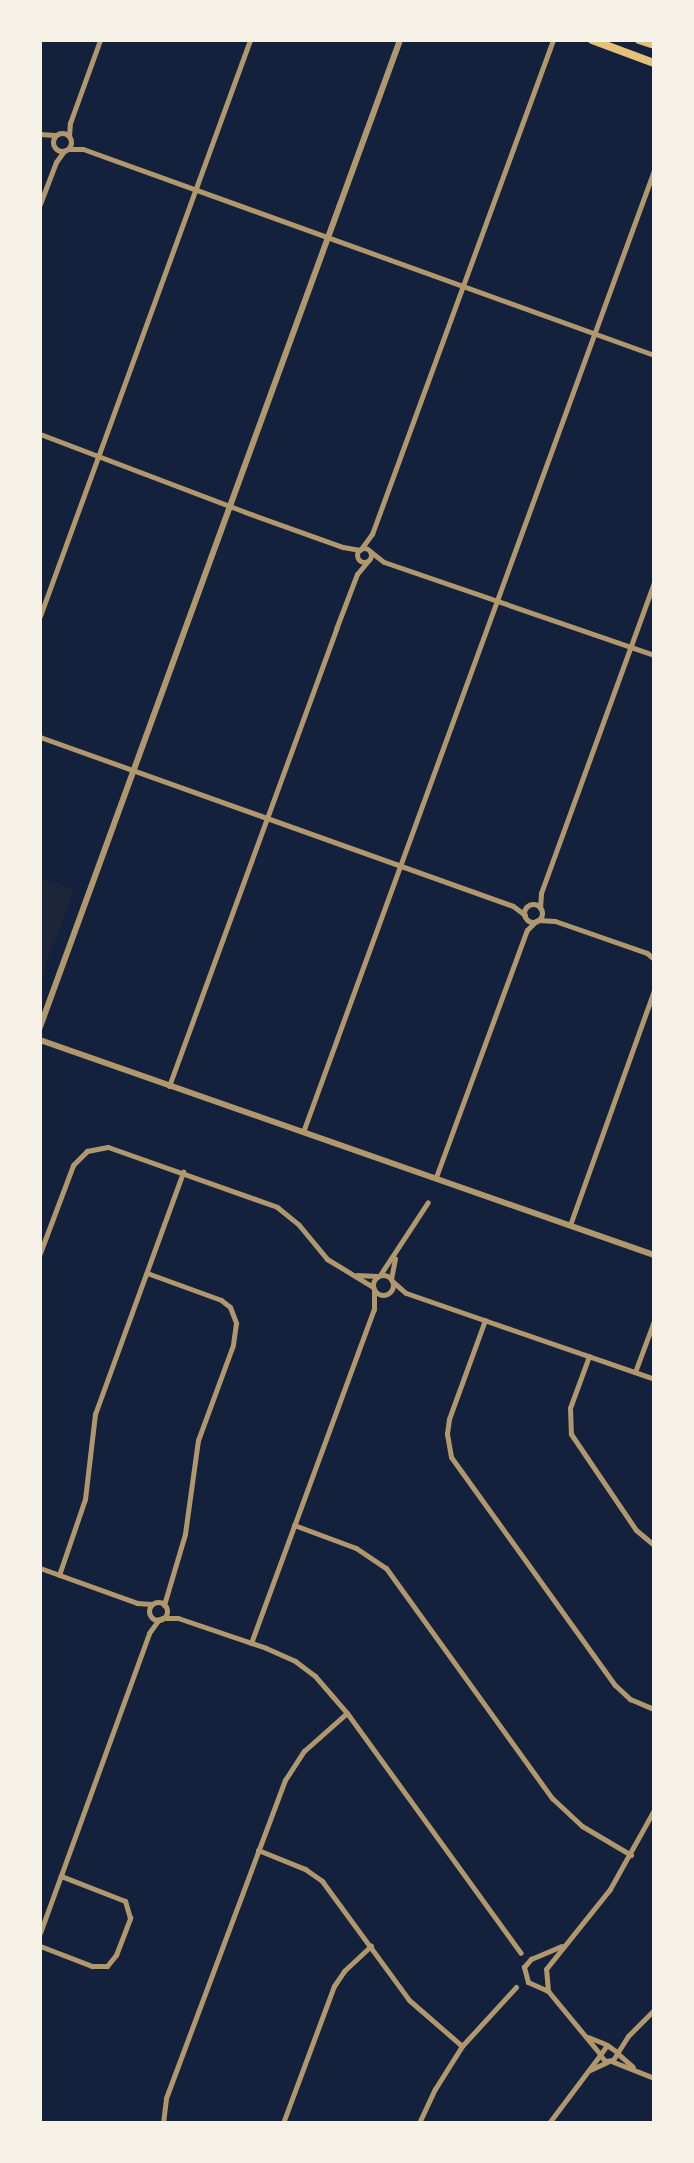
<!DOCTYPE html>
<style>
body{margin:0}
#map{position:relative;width:694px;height:2163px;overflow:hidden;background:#14213d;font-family:"IBM Plex Serif",serif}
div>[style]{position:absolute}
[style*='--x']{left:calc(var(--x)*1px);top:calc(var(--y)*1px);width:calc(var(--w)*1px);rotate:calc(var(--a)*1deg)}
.green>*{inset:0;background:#1d2539}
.minor>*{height:5px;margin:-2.5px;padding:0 2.5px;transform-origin:2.5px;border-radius:2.5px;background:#b1986c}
.minor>.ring{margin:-2.5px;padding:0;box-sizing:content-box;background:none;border:5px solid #b1986c;border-radius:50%}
.tertiary>*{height:6px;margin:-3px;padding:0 3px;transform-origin:3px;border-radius:3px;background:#b1986c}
.trunk>*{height:8px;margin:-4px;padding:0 4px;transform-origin:4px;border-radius:4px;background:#e5c07b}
span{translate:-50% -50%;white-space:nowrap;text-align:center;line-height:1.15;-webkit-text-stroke:8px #f6f1e7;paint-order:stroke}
.frame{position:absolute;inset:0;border:42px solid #f6f1e7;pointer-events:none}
</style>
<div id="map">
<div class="green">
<div style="clip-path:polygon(40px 878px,74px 890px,40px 981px)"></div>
</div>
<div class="minor">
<div class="ring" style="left:53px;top:133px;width:13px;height:13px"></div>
<div style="--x:40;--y:134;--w:15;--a:4"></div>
<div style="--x:69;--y:136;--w:13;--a:-86"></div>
<div style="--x:70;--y:123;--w:88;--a:-70.1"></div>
<div style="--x:68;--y:149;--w:15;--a:0"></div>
<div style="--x:83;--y:149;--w:607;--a:19.84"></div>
<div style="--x:40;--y:204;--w:45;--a:-69.1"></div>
<div style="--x:56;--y:162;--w:14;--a:-54"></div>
<div style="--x:40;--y:434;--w:219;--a:20.8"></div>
<div style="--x:245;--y:512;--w:104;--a:19.7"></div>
<div style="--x:343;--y:547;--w:17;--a:10"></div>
<div class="ring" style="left:357px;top:548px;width:9px;height:9px"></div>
<div style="--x:361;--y:549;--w:19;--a:-54"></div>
<div style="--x:372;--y:534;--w:526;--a:-69.88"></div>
<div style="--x:371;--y:552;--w:16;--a:38"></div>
<div style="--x:384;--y:562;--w:286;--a:19"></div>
<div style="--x:40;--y:616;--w:613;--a:-69.97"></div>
<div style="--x:40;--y:737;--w:502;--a:19.66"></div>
<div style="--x:513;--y:906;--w:15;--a:37"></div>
<div class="ring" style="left:524px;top:904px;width:13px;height:13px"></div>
<div style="--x:540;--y:908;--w:15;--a:-86"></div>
<div style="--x:541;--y:893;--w:331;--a:-70"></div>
<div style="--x:538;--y:920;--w:17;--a:3"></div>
<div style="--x:555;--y:921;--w:97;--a:19.2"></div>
<div style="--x:647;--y:953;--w:9;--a:41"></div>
<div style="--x:169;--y:1086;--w:487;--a:-69.9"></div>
<div style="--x:336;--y:629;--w:59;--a:-69.1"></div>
<div style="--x:357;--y:574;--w:16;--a:-50"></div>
<div style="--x:303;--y:1132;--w:1024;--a:-69.95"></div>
<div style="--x:436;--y:1177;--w:263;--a:-69.8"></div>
<div style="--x:527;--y:930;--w:13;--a:-45"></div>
<div style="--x:570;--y:1225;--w:249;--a:-70.3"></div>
<div style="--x:40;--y:1253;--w:94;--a:-69.4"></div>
<div style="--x:73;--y:1165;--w:20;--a:-45"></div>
<div style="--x:87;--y:1151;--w:21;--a:-11"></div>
<div style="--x:108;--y:1147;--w:179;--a:19.5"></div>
<div style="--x:277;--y:1207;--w:28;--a:39"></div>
<div style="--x:299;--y:1225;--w:44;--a:50.5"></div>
<div style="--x:327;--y:1259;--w:54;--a:31.3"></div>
<div style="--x:147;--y:1273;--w:79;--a:20"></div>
<div style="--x:221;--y:1300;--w:11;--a:38"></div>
<div style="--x:230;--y:1307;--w:17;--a:69"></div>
<div style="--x:236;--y:1323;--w:22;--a:98"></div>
<div style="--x:233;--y:1345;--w:101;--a:110.2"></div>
<div style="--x:198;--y:1440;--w:95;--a:97.9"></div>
<div style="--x:185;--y:1534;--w:74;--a:106.5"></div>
<div class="ring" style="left:373px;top:1275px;width:15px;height:15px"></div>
<div style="--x:357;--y:1275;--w:20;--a:3"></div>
<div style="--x:380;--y:1275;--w:87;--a:-56.7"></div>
<div style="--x:391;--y:1279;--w:21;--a:-79"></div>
<div style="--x:392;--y:1281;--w:18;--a:41"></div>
<div style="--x:406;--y:1293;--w:262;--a:19.1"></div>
<div style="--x:485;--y:1320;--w:105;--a:110"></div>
<div style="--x:449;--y:1419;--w:15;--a:98"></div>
<div style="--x:447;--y:1434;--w:23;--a:80"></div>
<div style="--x:451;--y:1457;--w:281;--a:54.3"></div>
<div style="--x:615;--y:1685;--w:21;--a:43"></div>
<div style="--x:630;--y:1699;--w:26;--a:23"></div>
<div style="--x:589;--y:1356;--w:55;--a:110.1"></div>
<div style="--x:570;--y:1408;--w:26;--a:88"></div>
<div style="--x:571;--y:1434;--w:116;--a:55.9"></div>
<div style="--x:636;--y:1530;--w:23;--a:40"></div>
<div style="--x:635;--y:1372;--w:54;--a:-69.6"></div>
<div style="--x:294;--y:1525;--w:66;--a:20.4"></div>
<div style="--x:356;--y:1548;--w:36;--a:34"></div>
<div style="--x:386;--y:1568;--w:284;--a:54.2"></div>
<div style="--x:552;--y:1798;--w:41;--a:43"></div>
<div style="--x:582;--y:1826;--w:57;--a:30.6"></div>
<div style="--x:40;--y:1568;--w:103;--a:19.8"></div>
<div style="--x:137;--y:1603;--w:15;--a:4"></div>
<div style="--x:59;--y:1575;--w:80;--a:-71.1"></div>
<div style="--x:85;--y:1499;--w:86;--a:-83.3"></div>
<div style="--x:95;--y:1414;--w:258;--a:-70"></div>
<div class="ring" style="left:149px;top:1602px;width:13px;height:13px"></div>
<div style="--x:162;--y:1618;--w:16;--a:0"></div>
<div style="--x:178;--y:1618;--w:93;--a:18.8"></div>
<div style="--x:266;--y:1648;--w:32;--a:24"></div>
<div style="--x:295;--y:1661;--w:25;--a:37"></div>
<div style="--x:315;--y:1676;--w:49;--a:49.1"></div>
<div style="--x:347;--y:1713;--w:296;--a:54.1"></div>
<div style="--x:251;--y:1643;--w:356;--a:-69.8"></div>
<div style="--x:374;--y:1309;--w:19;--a:-90"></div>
<div style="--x:258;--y:1850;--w:51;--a:22"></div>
<div style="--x:305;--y:1869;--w:21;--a:35"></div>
<div style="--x:322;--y:1881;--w:147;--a:53.8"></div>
<div style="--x:409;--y:2000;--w:70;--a:41"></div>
<div style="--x:40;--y:1933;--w:319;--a:-70"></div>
<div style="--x:149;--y:1633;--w:17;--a:-54"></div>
<div style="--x:40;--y:1946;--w:56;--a:21"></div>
<div style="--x:92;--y:1966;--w:15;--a:0"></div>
<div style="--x:107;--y:1966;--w:14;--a:-51"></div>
<div style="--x:116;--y:1955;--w:40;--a:-69"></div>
<div style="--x:130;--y:1918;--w:18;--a:-106"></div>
<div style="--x:125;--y:1901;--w:69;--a:-158.7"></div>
<div style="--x:548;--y:1991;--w:22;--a:-156"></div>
<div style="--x:528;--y:1982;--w:16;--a:-105"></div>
<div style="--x:524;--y:1967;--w:11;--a:-49"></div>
<div style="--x:531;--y:1959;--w:33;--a:-23"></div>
<div style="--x:588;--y:2037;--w:18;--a:22"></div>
<div style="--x:617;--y:2052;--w:12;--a:-145"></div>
<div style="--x:607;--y:2045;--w:12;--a:125"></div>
<div style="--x:600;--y:2055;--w:8;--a:50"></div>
<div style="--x:605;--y:2061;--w:8;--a:-7"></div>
<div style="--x:613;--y:2060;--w:28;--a:-58"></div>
<div style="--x:628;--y:2036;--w:37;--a:-45"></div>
<div style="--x:617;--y:2053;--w:21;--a:41"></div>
<div style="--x:600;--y:2054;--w:82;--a:-129.5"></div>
<div style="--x:548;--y:1991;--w:22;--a:-95"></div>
<div style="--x:546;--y:1969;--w:102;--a:-51.3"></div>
<div style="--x:610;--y:1889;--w:90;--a:-60.9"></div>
<div style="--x:611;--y:2061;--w:46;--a:21.6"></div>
<div style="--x:590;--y:2070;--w:19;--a:-25"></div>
<div style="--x:163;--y:2123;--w:25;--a:-83"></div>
<div style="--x:166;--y:2098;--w:340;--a:-69.5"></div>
<div style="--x:285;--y:1780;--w:35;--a:-57"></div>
<div style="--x:304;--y:1751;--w:57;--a:-41.5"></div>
<div style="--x:283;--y:2123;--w:146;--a:-69.6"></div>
<div style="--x:334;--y:1986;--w:18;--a:-56"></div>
<div style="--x:344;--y:1971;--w:37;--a:-43"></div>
<div style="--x:419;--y:2123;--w:38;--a:-65"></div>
<div style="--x:435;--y:2089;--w:51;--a:-57.9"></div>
<div style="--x:462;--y:2046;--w:80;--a:-47.5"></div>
<div style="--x:549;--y:2123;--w:85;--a:-53.1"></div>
</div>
<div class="tertiary">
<div style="--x:40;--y:1027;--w:1051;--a:-69.96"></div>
<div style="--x:40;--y:1040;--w:651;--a:19.3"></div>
</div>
<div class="trunk">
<div style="--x:592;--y:40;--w:66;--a:20.4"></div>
<div style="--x:639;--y:40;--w:16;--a:18"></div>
</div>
<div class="frame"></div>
</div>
